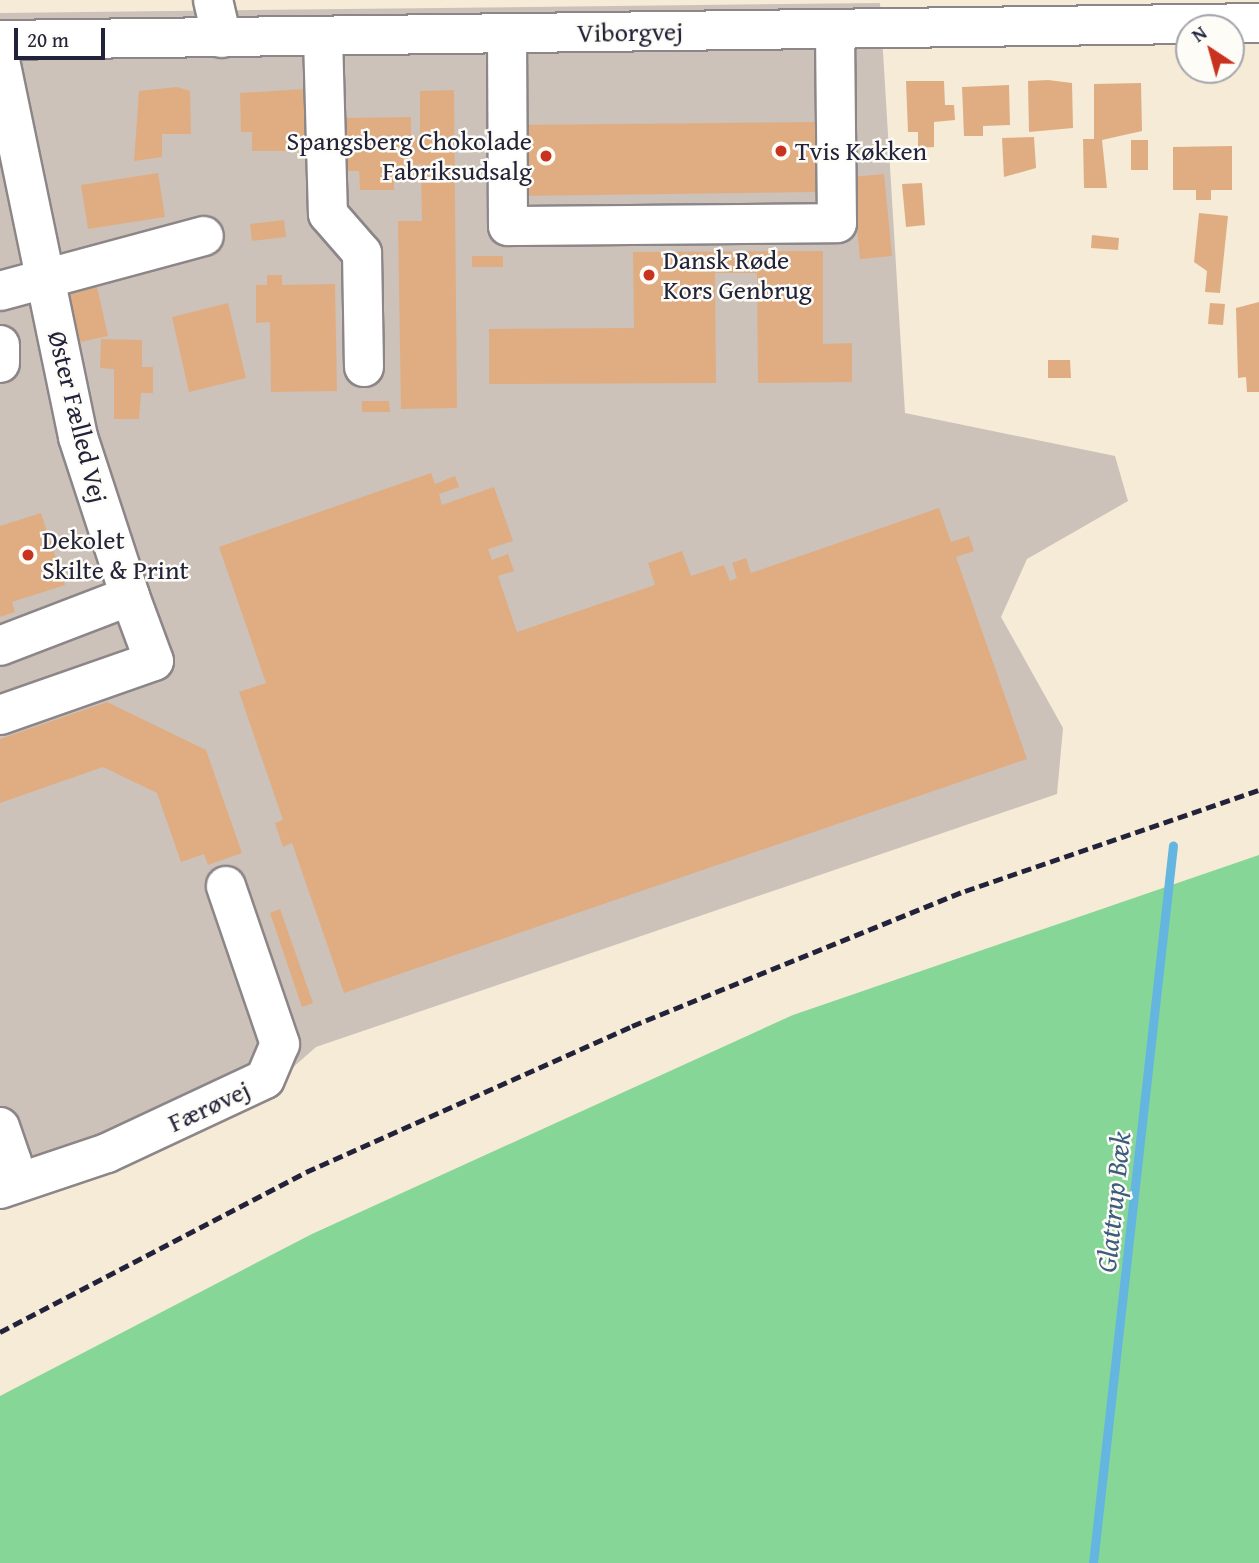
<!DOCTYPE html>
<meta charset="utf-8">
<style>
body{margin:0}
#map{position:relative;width:1259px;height:1563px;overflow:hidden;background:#f5ebd7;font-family:"Gentium Book Plus",serif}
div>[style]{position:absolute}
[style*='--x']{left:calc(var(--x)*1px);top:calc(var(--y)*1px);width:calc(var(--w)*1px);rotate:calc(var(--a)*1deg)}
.industrial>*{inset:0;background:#ccc2b9}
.green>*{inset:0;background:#85d697}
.stream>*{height:9px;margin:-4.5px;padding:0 4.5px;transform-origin:4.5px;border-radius:4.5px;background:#64b6e0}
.building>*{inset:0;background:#e0ad82}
.roads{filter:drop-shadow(2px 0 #8c8689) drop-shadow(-2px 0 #8c8689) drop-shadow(0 2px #8c8689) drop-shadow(0 -2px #8c8689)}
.minor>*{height:38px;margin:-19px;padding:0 19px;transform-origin:19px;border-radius:19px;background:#fff}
.rail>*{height:5px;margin-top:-2.5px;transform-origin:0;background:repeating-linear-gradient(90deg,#22223b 0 10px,transparent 0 15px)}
.dots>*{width:19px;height:19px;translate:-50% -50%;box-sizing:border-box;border:4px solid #fdfcf7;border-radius:50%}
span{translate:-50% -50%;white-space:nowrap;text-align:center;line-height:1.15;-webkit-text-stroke:5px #fdfcf7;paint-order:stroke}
.street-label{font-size:26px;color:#22223b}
.poi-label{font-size:26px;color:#22223b}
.right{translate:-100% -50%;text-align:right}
.left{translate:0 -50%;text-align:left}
.water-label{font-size:28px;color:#3c5d7d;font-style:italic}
.north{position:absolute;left:1175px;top:14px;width:70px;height:70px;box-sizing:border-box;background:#fdfcf7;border:2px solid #a5a5ac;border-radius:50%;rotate:324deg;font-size:19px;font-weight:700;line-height:28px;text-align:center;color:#22223b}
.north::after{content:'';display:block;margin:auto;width:24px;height:32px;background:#c8321e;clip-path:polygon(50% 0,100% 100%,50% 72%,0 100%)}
.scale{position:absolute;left:14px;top:28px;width:91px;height:32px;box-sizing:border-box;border:4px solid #22223b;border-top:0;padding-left:9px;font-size:21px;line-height:24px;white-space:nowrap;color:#22223b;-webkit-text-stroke:5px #fdfcf7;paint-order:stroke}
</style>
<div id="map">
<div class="industrial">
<div style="clip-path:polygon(880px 3px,905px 413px,1115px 456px,1128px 501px,1027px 559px,1001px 617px,1063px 728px,1057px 794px,316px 1047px,257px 1099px,0 1208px,0 13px)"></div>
</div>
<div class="green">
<div style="clip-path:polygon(1259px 855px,1259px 1563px,0 1563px,0 1396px,312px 1234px,793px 1015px)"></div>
</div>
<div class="stream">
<div style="--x:1093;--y:1563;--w:722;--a:-83.64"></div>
</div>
<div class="building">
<div style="clip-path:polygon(1048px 80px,1072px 83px,1073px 128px,1029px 132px,1028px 81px)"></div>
<div style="clip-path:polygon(906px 81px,944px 81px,945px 105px,954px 105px,955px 120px,934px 122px,934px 147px,918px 148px,918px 132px,908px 132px)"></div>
<div style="clip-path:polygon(1141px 83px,1142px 131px,1102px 140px,1107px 188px,1084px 188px,1083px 139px,1094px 139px,1094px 84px)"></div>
<div style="clip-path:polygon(1009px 85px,1010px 125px,983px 126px,983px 136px,964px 136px,962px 87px)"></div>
<div style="clip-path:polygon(177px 87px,190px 91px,191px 134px,162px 134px,162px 157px,134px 161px,139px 91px)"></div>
<div style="clip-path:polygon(304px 89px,305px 151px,252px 151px,252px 132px,241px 132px,240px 93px)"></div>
<div style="clip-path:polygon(454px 90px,457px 408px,401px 409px,398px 221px,422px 221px,421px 164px,394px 171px,394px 190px,360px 190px,359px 171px,342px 171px,342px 118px,411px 117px,411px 137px,420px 137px,420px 91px)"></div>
<div style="clip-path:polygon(817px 122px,818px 192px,516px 196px,515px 125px)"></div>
<div style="clip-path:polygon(1034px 137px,1036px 168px,1004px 177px,1002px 138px)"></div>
<div style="clip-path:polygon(1131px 140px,1148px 140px,1148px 170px,1131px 170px)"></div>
<div style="clip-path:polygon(1232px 146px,1232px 190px,1211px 190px,1211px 200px,1196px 200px,1196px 190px,1173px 190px,1173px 147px)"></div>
<div style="clip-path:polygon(158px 173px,165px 217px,88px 229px,81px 185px)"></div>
<div style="clip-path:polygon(884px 174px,892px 256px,860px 259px,852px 177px)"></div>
<div style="clip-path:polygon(922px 183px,925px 225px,906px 227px,902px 184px)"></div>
<div style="clip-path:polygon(1199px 213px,1228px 216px,1220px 293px,1205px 292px,1207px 271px,1194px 262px)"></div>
<div style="clip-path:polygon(284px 220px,286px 237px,252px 241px,250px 224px)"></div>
<div style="clip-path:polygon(1092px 235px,1119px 238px,1118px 250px,1091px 248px)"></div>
<div style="clip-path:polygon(823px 251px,823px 344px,852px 343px,852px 382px,758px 383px,757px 273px,715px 273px,716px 383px,489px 384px,489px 329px,634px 328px,633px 252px)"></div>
<div style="clip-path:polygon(472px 256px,503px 256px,503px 267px,472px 267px)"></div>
<div style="clip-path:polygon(267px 275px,282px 275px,282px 285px,335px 284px,337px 391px,271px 392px,270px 322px,256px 323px,256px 285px,267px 285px)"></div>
<div style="clip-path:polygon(97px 287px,108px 336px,80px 342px,69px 292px)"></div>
<div style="clip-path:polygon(1259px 302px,1259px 392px,1247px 392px,1246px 377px,1238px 378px,1236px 308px)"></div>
<div style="clip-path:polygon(228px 303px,246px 378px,189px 392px,172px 317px)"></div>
<div style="clip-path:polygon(1210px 303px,1225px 304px,1223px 325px,1208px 324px)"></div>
<div style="clip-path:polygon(101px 339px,142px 340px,142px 367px,153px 367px,153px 393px,141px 393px,139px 419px,114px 419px,114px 369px,100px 368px)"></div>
<div style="clip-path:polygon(1048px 360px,1070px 360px,1071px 378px,1048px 378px)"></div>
<div style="clip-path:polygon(362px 401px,389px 401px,390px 412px,362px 412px)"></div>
<div style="clip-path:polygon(431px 473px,435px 484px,455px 476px,459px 487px,439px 494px,442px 505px,494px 487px,513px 541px,488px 549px,492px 560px,508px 554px,514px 571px,498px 576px,517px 632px,655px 585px,648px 563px,682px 551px,691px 576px,724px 565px,730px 581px,737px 578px,732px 563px,746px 558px,751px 573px,939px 508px,951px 542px,969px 536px,974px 551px,956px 557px,1027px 759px,344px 993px,292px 843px,283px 847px,275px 823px,283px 820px,239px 692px,266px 683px,219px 547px)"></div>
<div style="clip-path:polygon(41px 513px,65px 585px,12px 602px,15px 612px,0 617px,0 526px)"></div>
<div style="clip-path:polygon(107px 702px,206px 750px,242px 853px,208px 865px,204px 854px,181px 862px,157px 793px,103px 767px,0 803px,0 739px)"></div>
<div style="clip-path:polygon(280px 909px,313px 1003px,302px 1007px,270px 913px)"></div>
</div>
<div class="roads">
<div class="minor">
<div style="--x:213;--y:0;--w:39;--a:77"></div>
<div style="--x:507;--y:34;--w:192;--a:89.7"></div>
<div style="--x:508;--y:226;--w:329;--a:-0.5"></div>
<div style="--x:837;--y:223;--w:193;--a:-90.6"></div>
<div style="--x:323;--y:37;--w:177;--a:88.4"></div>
<div style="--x:328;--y:214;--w:52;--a:48.9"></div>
<div style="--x:362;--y:253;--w:114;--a:89"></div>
<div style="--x:0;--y:40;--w:1259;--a:-0.77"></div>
<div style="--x:0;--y:60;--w:385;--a:78.3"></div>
<div style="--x:78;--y:437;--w:167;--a:71.9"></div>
<div style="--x:130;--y:596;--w:139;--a:159"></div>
<div style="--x:0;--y:291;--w:211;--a:-15.1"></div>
<div style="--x:0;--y:345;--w:18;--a:90"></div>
<div style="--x:0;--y:715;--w:163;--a:-19.3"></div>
<div style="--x:154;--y:661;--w:69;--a:-110.3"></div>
<div style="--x:0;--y:1127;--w:37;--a:71"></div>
<div style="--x:12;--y:1162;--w:13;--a:162"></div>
<div style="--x:0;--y:1189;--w:113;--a:-18.6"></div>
<div style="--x:107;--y:1153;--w:174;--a:-25.1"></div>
<div style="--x:265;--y:1079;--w:38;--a:-67"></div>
<div style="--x:280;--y:1044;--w:167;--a:-108.9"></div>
</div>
</div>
<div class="rail">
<div style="--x:0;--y:1332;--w:345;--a:-27.6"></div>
<div style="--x:306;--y:1172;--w:357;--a:-24.1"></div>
<div style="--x:632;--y:1026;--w:359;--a:-22.1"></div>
<div style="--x:965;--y:891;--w:311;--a:-19"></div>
</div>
<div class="dots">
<div style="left:781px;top:151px;background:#c8321e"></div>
<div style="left:546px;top:156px;background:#c8321e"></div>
<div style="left:649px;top:275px;background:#c8321e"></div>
<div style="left:28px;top:555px;background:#c8321e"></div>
</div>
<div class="street-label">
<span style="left:630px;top:32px;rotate:-1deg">Viborgvej</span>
<span style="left:78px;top:417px;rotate:76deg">Øster Fælled Vej</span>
<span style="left:209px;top:1106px;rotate:-25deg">Færøvej</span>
</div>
<div class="poi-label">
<span class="right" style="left:532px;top:156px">Spangsberg Chokolade<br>Fabriksudsalg</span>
<span class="left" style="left:795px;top:151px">Tvis Køkken</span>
<span class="left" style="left:663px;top:275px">Dansk Røde<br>Kors Genbrug</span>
<span class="left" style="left:42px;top:555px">Dekolet<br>Skilte &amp; Print</span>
</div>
<div class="water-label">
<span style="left:1113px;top:1202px;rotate:-84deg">Glattrup Bæk</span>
</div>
<div class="north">N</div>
<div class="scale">20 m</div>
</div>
